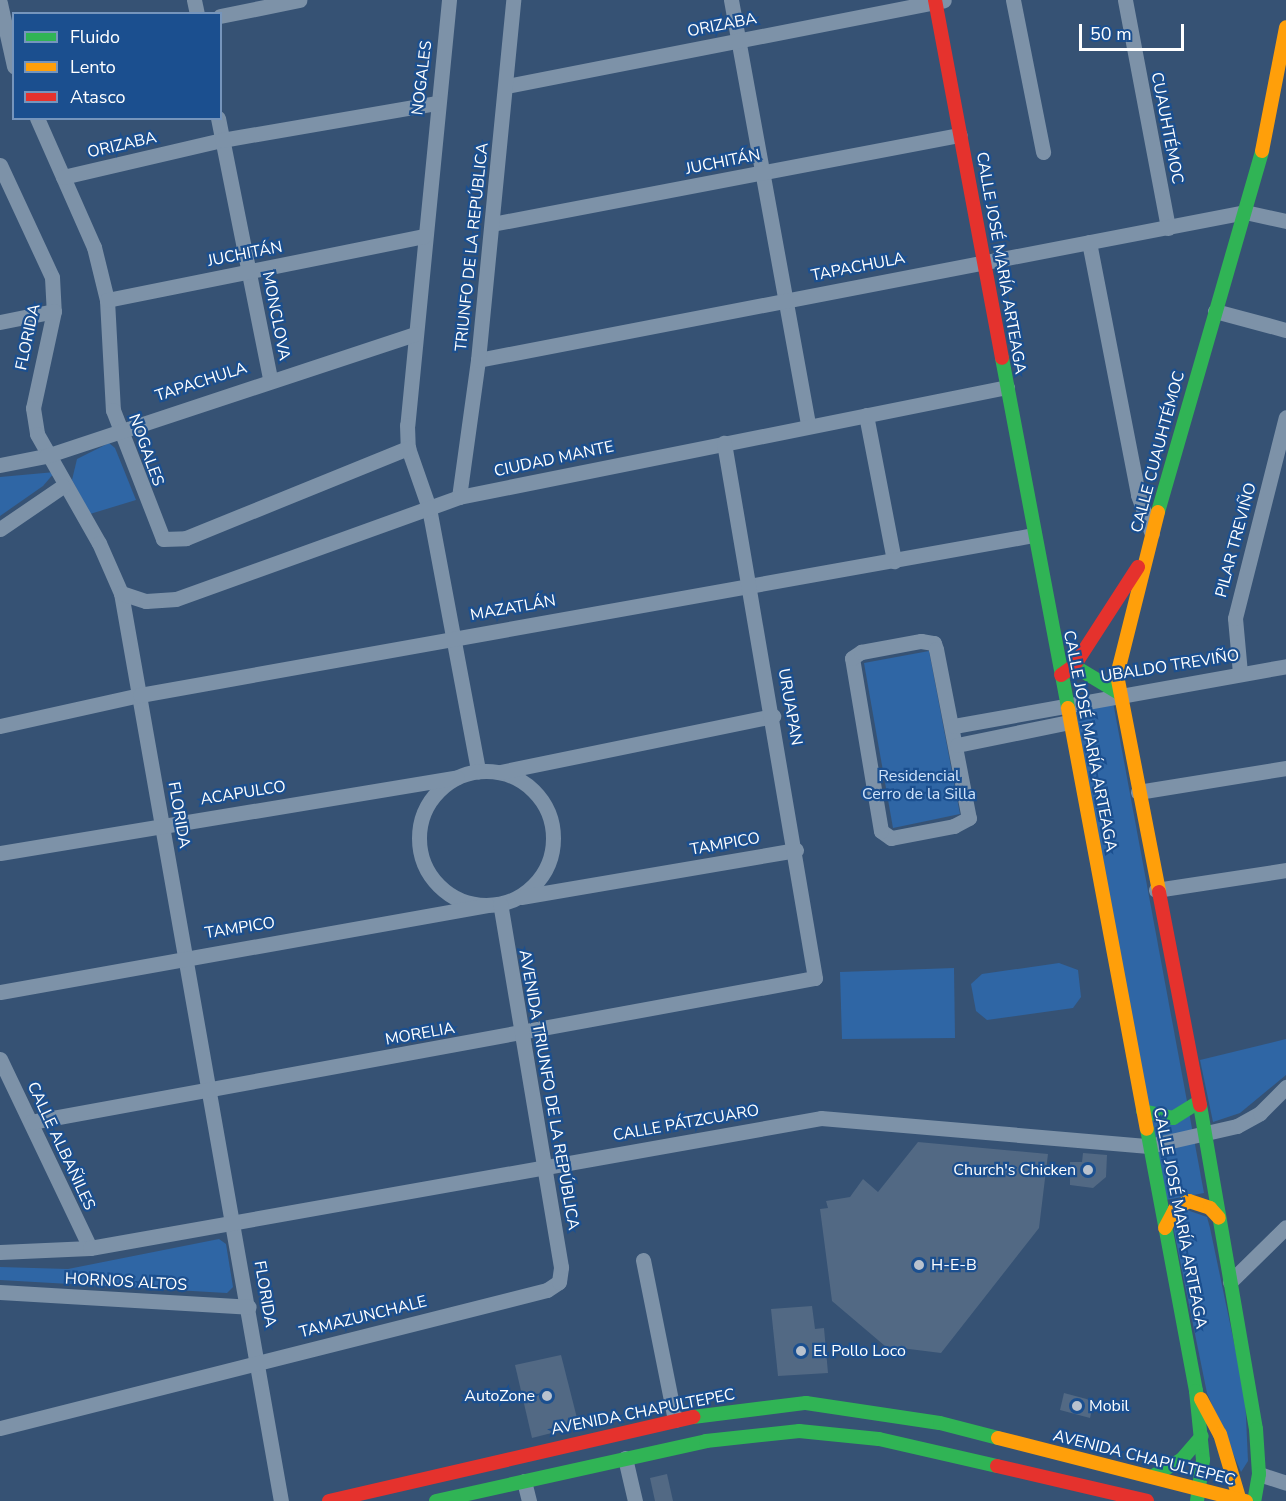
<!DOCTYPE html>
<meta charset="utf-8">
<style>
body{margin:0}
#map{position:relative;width:1286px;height:1501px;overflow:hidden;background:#365274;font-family:"Nunito Sans",sans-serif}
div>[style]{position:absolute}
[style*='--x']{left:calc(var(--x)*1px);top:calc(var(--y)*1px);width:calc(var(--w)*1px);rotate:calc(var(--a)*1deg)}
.green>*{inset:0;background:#2f66a5}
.building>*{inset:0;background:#526984}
.street>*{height:15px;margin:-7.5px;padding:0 7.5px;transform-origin:7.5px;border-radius:7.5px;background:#7d92a8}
.street>.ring{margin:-7.5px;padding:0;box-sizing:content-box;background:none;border:15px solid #7d92a8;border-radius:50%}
.fast>*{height:14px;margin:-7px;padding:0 7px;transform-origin:7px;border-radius:7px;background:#30b455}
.slow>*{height:14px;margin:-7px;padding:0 7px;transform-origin:7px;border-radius:7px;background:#ff9f0a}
.jam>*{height:14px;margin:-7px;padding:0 7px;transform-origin:7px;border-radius:7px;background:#e5322d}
.dots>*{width:16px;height:16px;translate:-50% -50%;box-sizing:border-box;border:3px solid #1b4f8f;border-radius:50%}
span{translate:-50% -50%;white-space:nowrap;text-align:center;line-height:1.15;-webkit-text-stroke:4.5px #1b4f8f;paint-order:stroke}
.street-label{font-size:16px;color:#fff}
.park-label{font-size:16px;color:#cfe3fa}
.poi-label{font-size:16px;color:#fff}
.right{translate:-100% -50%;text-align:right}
.left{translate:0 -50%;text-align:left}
.legend{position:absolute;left:12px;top:12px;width:210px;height:108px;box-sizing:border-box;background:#1b4f8f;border:2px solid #7695bc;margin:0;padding:8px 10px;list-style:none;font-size:18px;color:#fff}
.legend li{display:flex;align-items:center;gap:12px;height:30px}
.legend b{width:30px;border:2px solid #7695bc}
.scale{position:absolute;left:1079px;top:24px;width:105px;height:27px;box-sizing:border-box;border:3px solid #fff;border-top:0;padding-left:8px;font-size:18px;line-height:21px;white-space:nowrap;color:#fff;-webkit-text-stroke:4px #1b4f8f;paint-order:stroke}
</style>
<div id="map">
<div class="green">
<div style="clip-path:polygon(109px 443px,115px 448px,136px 500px,90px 514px,72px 480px,77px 459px)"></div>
<div style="clip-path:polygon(55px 472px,43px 486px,0 516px,0 477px)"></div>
<div style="clip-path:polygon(929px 651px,960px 814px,893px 828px,864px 663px)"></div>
<div style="clip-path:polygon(1113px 702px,1204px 1193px,1166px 1200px,1072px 709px)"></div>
<div style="clip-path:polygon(1059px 963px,1078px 970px,1081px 997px,1073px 1008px,987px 1020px,976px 1011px,971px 984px,982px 974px)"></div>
<div style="clip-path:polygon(954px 968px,955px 1038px,842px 1039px,840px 972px)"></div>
<div style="clip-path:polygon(1286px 1039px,1286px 1075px,1240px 1113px,1213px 1122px,1200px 1060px)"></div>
<div style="clip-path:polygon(1187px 1210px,1207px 1217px,1210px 1228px,1245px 1395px,1248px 1461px,1241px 1472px,1207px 1393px,1173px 1226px)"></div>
<div style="clip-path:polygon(219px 1239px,226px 1244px,233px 1287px,227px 1293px,0 1280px,0 1267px,68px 1269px)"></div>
</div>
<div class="building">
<div style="clip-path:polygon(918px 1142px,1048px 1154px,1039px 1228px,941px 1353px,885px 1346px,832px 1301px,820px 1209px,828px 1208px,826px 1201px,850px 1197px,863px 1179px,878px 1192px)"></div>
<div style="clip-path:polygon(1083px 1153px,1107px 1155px,1106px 1177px,1093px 1188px,1070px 1185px,1070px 1162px,1082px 1162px)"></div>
<div style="clip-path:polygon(812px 1306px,815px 1329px,824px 1328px,828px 1373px,778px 1376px,771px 1309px)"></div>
<div style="clip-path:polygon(561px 1355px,579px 1426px,532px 1438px,515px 1365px)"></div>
<div style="clip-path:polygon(1064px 1393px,1094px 1401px,1090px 1418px,1060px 1410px)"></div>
<div style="clip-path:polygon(667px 1474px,673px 1501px,655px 1501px,650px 1478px)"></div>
</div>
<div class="street">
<div style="--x:194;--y:0;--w:14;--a:78"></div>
<div style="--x:449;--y:0;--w:427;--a:95.6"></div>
<div style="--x:407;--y:425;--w:23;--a:88"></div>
<div style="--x:408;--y:448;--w:64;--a:70.7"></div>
<div style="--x:429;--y:508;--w:268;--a:79.4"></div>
<div style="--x:731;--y:0;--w:432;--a:79.7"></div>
<div style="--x:1013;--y:0;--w:155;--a:78.8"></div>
<div style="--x:1125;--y:0;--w:232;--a:79.3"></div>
<div style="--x:0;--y:3;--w:65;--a:77.5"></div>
<div style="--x:220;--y:16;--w:81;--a:-11.4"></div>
<div style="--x:507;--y:86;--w:445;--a:-11.1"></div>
<div style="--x:37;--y:118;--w:141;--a:66.2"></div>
<div style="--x:94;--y:247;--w:55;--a:76.2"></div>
<div style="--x:107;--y:300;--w:110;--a:86.9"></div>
<div style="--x:113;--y:410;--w:138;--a:68.8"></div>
<div style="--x:163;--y:539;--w:23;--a:-2"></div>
<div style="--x:186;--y:538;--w:240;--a:-22.1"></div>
<div style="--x:218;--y:118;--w:265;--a:78.7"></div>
<div style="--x:0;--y:165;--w:123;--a:65.1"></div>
<div style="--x:52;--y:277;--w:34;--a:87"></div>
<div style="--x:54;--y:311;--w:99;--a:102.2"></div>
<div style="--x:33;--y:408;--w:26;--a:81"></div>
<div style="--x:37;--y:434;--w:125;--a:60.4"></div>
<div style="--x:99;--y:543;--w:55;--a:66.3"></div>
<div style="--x:121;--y:593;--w:922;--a:80.01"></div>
<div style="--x:63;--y:177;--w:163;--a:-13.1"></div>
<div style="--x:222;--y:140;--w:217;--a:-9.8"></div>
<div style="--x:492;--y:224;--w:476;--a:-10.8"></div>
<div style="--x:1089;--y:242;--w:258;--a:79"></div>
<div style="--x:1138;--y:495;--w:41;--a:70.3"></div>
<div style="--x:107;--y:300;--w:324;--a:-11.4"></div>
<div style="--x:1215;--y:311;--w:73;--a:15"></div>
<div style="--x:0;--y:322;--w:55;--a:-11.5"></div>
<div style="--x:478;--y:360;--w:781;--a:-10.92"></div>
<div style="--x:1245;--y:212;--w:42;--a:12.4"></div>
<div style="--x:866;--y:415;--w:149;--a:79.1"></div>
<div style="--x:0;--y:465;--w:47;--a:-11.1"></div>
<div style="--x:46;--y:456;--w:389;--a:-18.3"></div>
<div style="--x:459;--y:497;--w:138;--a:-82.1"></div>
<div style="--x:478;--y:360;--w:362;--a:-84.4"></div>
<div style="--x:0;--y:529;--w:76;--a:-34.3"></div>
<div style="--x:121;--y:593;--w:26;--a:18"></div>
<div style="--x:146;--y:601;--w:30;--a:-4"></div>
<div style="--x:176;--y:599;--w:301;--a:-19.8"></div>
<div style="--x:459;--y:497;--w:559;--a:-11.35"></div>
<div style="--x:921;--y:641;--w:13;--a:9"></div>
<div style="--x:934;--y:643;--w:6;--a:72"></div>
<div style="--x:936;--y:649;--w:172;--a:79"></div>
<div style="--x:969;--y:818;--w:17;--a:152"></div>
<div style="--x:954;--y:826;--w:64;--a:169.2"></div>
<div style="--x:891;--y:838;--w:12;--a:-145"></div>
<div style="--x:881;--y:831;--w:175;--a:-99.5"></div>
<div style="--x:852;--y:658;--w:11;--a:-34"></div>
<div style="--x:861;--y:652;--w:61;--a:-10.4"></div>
<div style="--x:1240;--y:673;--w:55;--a:-95.2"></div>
<div style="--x:1235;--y:618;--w:207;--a:-75.8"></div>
<div style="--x:0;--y:726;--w:143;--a:-12.5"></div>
<div style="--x:140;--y:695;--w:908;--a:-10.15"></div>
<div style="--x:954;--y:726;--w:337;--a:-10.2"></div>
<div style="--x:957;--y:745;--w:114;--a:-11.6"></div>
<div class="ring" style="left:419px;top:771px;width:119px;height:119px"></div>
<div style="--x:500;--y:772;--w:279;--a:-11.6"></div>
<div style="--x:1138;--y:792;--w:150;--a:-9.2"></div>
<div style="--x:0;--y:853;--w:463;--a:-9.4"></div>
<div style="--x:1156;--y:890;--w:132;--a:-8.7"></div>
<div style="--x:521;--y:897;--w:279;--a:-9.7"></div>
<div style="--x:0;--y:992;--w:495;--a:-10.1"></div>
<div style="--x:0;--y:1059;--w:209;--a:64.5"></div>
<div style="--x:31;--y:1122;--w:797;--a:-10.41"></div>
<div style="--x:815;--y:978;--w:543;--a:-99.65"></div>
<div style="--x:0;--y:1252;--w:90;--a:-2.5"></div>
<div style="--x:90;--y:1248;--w:742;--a:-10.08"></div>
<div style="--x:821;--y:1118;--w:329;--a:4.9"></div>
<div style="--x:1149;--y:1146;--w:90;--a:-12.8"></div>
<div style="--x:1237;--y:1126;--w:26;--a:-29"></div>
<div style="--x:1260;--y:1113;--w:37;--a:-45"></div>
<div style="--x:643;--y:1260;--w:163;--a:78.7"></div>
<div style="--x:1230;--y:1282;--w:78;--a:-44.5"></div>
<div style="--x:0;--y:1292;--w:249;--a:3.4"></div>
<div style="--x:0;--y:1428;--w:564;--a:-14.16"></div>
<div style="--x:547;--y:1290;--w:14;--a:-34"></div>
<div style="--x:559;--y:1282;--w:15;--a:-82"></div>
<div style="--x:561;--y:1267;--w:368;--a:-99.5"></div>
<div style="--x:625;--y:1458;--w:44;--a:76.9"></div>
<div style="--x:1259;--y:1474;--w:28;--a:18"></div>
<div style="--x:524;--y:1481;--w:21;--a:76"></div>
</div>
<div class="fast">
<div style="--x:1002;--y:358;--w:356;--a:79.3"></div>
<div style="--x:1158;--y:512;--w:376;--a:-73.9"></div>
<div style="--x:1074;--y:666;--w:52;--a:31"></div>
<div style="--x:1200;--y:1105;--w:329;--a:80.2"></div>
<div style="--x:1256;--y:1429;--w:45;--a:86.2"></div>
<div style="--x:1259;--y:1474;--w:27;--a:100"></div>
<div style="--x:1143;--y:1111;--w:31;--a:13"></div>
<div style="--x:1173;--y:1118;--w:31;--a:-32"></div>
<div style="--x:1147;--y:1129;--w:267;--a:79.4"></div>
<div style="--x:1196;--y:1391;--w:69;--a:84.2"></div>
<div style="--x:1203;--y:1460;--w:41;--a:98.3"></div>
<div style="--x:693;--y:1417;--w:114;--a:-7.1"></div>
<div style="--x:806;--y:1403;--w:135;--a:8.5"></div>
<div style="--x:940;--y:1423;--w:60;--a:14.5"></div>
<div style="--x:1153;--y:1476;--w:34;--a:-30"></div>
<div style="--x:1182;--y:1459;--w:30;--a:-49"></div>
<div style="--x:436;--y:1501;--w:277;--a:-12.5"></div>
<div style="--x:706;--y:1441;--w:94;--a:-6.1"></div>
<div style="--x:799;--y:1431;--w:80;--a:5.7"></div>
<div style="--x:879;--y:1439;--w:121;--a:12.9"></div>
</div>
<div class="slow">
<div style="--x:1262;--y:151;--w:126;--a:-79"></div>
<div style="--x:1158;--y:512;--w:168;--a:104.1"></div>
<div style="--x:1117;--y:675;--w:221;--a:79"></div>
<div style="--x:1068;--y:708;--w:428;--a:79.4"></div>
<div style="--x:1165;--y:1228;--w:21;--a:-62"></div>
<div style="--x:1175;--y:1209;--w:16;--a:-30"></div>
<div style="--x:1189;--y:1201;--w:22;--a:18"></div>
<div style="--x:1210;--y:1208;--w:13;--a:48"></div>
<div style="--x:1201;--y:1399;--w:40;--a:62"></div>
<div style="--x:1220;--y:1434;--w:70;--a:73.4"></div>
<div style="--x:998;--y:1438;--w:256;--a:14.3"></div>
</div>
<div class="jam">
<div style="--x:935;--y:0;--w:364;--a:79.4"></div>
<div style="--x:1061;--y:675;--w:16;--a:-35"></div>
<div style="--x:1074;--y:666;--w:118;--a:-57.1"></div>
<div style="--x:1159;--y:892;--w:217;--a:79.1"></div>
<div style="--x:997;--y:1466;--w:154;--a:13.1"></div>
<div style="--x:329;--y:1501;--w:374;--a:-13"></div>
</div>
<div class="dots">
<div style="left:1088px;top:1170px;background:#b9c2ce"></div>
<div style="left:919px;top:1265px;background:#b9c2ce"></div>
<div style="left:801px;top:1351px;background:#b9c2ce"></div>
<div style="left:547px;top:1396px;background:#b9c2ce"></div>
<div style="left:1077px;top:1406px;background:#b9c2ce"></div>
</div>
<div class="street-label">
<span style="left:722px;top:25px;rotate:-11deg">ORIZABA</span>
<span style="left:422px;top:78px;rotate:-83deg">NOGALES</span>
<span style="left:1167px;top:128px;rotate:79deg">CUAUHTÉMOC</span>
<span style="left:122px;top:145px;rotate:-13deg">ORIZABA</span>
<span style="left:723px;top:162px;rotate:-11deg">JUCHITÁN</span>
<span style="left:472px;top:247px;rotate:-84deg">TRIUNFO DE LA REPÚBLICA</span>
<span style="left:245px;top:254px;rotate:-11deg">JUCHITÁN</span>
<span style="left:1001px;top:263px;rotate:80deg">CALLE JOSÉ MARÍA ARTEAGA</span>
<span style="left:858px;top:267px;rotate:-11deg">TAPACHULA</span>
<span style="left:276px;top:316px;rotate:79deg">MONCLOVA</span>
<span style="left:28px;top:337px;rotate:-78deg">FLORIDA</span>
<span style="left:201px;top:382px;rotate:-18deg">TAPACHULA</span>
<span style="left:146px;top:450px;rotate:70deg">NOGALES</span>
<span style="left:1158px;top:452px;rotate:-75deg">CALLE CUAUHTÉMOC</span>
<span style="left:554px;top:459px;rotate:-12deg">CIUDAD MANTE</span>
<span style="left:1236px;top:540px;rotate:-75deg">PILAR TREVIÑO</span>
<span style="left:513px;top:608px;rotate:-10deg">MAZATLÁN</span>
<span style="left:1170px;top:666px;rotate:-9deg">UBALDO TREVIÑO</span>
<span style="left:790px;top:707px;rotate:80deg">URUAPAN</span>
<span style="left:1090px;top:741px;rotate:79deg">CALLE JOSÉ MARÍA ARTEAGA</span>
<span style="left:243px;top:793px;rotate:-9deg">ACAPULCO</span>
<span style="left:179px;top:815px;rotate:80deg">FLORIDA</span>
<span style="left:725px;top:844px;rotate:-10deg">TAMPICO</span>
<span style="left:240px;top:928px;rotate:-9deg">TAMPICO</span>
<span style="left:420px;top:1034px;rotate:-10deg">MORELIA</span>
<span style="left:549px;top:1090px;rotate:80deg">AVENIDA TRIUNFO DE LA REPÚBLICA</span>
<span style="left:686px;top:1123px;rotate:-10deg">CALLE PÁTZCUARO</span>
<span style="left:61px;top:1146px;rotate:65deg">CALLE ALBAÑILES</span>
<span style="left:1180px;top:1218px;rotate:79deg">CALLE JOSÉ MARÍA ARTEAGA</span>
<span style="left:126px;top:1282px;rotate:3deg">HORNOS ALTOS</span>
<span style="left:265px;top:1294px;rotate:80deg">FLORIDA</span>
<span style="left:363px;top:1317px;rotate:-14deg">TAMAZUNCHALE</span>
<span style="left:643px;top:1412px;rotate:-11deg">AVENIDA CHAPULTEPEC</span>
<span style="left:1144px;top:1458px;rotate:14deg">AVENIDA CHAPULTEPEC</span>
</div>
<div class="park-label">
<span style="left:919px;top:785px">Residencial<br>Cerro de la Silla</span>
</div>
<div class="poi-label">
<span class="right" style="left:1076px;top:1170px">Church's Chicken</span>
<span class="left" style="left:931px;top:1265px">H-E-B</span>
<span class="left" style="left:813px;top:1351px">El Pollo Loco</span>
<span class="right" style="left:535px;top:1396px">AutoZone</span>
<span class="left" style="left:1089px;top:1406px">Mobil</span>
</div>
<ul class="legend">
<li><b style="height:8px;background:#30b455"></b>Fluido</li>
<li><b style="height:8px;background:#ff9f0a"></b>Lento</li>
<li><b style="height:8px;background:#e5322d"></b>Atasco</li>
</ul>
<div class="scale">50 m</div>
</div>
